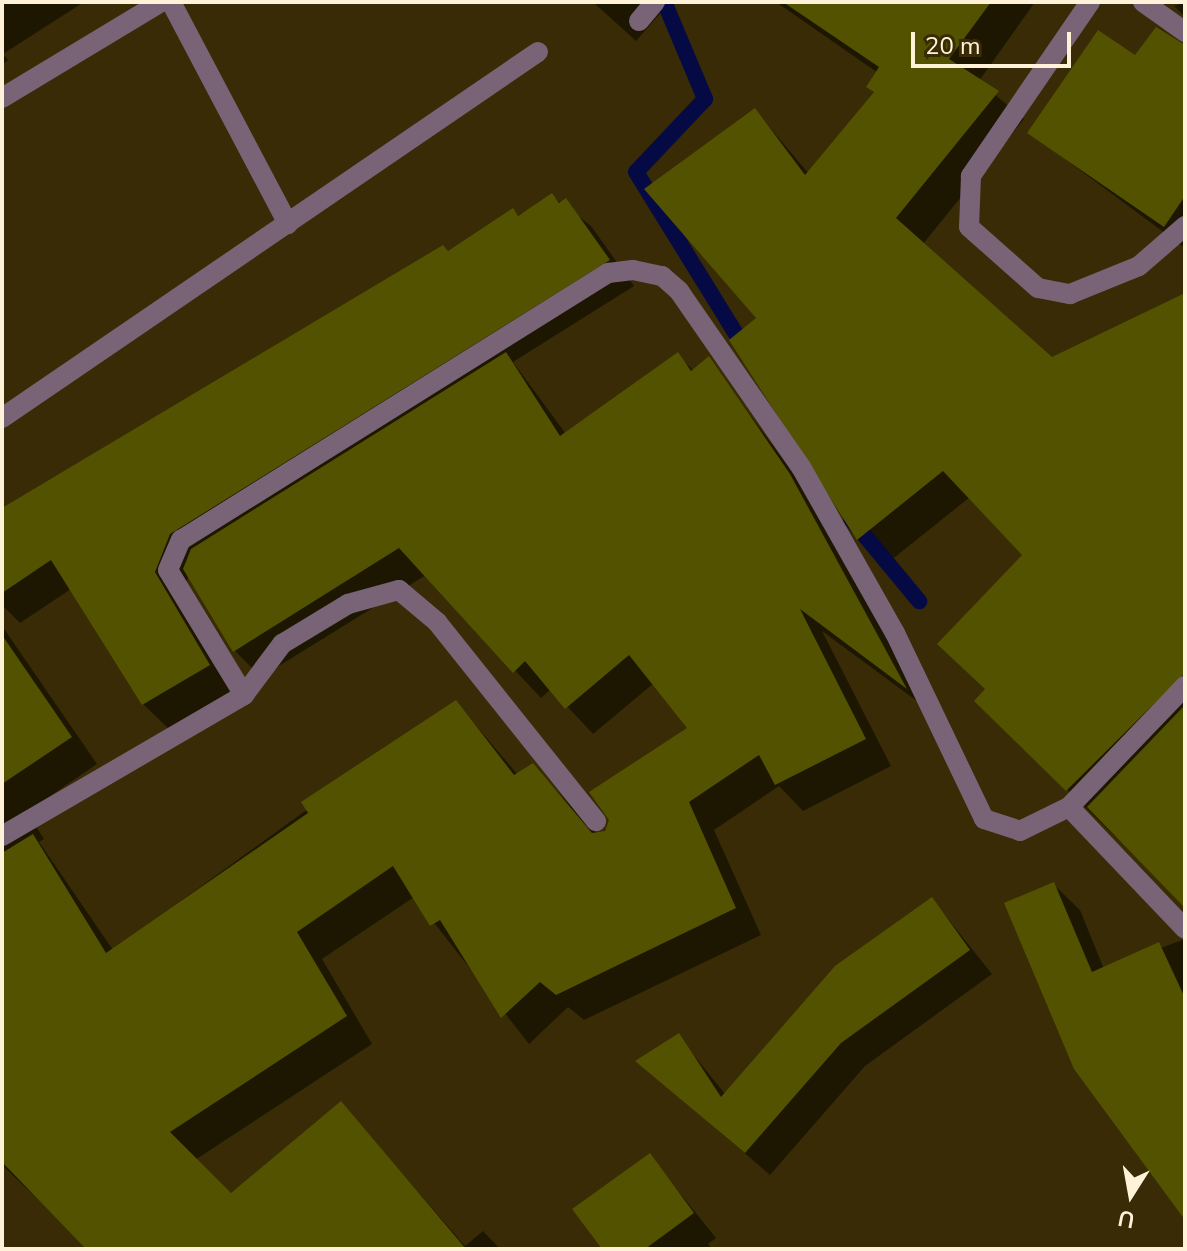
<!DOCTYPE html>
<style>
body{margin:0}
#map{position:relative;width:1187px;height:1251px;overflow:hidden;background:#382b05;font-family:"Nunito Sans",sans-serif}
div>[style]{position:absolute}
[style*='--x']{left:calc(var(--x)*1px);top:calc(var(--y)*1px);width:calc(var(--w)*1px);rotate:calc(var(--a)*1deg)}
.shadow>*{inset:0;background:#0007}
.stream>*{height:16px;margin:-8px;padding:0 8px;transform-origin:8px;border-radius:8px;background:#060a44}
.building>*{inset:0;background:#535200}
.minor>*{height:20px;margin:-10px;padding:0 10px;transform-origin:10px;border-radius:10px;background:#796377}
span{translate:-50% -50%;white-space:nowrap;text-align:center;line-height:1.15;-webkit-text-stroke:8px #382b05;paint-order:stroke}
.frame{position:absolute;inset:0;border:4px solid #fef3d8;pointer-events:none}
.north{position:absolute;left:1091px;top:1155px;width:80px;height:80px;-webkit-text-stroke:6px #382b05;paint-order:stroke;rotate:191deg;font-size:22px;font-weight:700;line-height:32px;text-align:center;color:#fef3d8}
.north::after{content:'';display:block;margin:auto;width:28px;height:36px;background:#fef3d8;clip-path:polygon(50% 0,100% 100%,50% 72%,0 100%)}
.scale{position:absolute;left:911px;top:32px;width:160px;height:36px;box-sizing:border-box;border:4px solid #fef3d8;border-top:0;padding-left:10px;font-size:24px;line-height:28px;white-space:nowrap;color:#fef3d8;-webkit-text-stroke:6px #382b05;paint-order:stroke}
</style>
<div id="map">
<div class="shadow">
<div style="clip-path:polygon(2px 2px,84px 2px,3px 54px,8px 60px,2px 65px)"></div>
<div style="clip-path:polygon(593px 2px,670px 2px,636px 41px)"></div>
<div style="clip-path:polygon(776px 2px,1035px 2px,979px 81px,1024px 119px,923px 244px,1051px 359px,1185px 295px,1185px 905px,977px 701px,987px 690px,1024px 555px,970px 497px,885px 565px,859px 539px,731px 340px,759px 318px,755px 110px,809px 174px,875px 94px,869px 87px,878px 73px)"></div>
<div style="clip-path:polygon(1185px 2px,1185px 17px,1174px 6px)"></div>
<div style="clip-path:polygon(1185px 46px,1185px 248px,1030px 133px,1136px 58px)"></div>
<div style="clip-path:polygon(552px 196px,591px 226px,634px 286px,513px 362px,566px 434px,677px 355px,694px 371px,708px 359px,816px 503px,929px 710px,822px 631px,891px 766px,803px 811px,779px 786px,714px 830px,761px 935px,584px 1020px,568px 1007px,529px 1044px,414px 897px,322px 959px,372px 1044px,195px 1160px,231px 1196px,341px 1104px,465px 1246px,483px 1231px,500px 1249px,90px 1249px,2px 1165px,2px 626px,97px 764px,27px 812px,44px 839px,39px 842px,113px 950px,456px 702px,518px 775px,533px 766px,600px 836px,690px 728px,654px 683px,593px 734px,551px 689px,541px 698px,426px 575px,261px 677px,235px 651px,189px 575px,180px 599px,235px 691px,169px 729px,143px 704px,71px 589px,20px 623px,2px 605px,2px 510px)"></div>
<div style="clip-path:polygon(1053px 884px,1080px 910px,1104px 969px,1185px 939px,1185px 1215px)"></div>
<div style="clip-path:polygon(932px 899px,992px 974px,865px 1066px,770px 1175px,638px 1062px,678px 1036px,726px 1095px)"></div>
<div style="clip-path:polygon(650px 1156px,716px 1238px,708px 1244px,712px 1249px,604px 1249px)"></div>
</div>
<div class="stream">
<div style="--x:666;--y:6;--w:101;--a:67.2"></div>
<div style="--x:705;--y:99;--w:100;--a:133.4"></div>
<div style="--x:636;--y:172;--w:209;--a:58.3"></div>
<div style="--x:851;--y:519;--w:107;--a:50.3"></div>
</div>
<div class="building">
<div style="clip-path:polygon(783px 2px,991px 2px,949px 59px,999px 91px,896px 218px,1052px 357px,1185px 293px,1185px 673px,1066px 791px,974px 701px,985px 689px,937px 644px,1022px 555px,943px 471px,857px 540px,729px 340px,756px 318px,644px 189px,755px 108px,805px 175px,874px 92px,866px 87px,879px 67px)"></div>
<div style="clip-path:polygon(1156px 27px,1185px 45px,1185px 196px,1164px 227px,1027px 133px,1098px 30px,1135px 55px)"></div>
<div style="clip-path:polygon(552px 193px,559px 203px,566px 198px,610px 260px,170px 534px,155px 572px,210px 665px,142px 705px,51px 560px,2px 593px,2px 508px,443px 245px,448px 251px,513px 208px,518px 216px)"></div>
<div style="clip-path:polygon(506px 352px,560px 436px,678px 352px,691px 371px,709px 356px,790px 474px,907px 689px,800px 609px,866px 739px,775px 785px,759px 755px,689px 802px,736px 908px,556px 995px,540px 982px,501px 1018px,440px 920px,430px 926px,393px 866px,297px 932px,347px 1016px,170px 1132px,231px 1193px,341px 1101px,466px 1249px,86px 1249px,2px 1162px,2px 853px,33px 834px,106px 953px,308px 813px,301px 802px,456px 700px,514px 775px,533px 763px,592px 833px,605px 831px,609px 820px,589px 792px,687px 728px,629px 655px,565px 709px,525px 661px,513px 673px,399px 548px,233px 652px,183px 569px,191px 549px)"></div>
<div style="clip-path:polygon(2px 635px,72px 737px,2px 784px)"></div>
<div style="clip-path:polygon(1185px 705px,1185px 908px,1087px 807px)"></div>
<div style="clip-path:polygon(1054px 882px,1092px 972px,1159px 942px,1185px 998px,1185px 1220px,1074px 1069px,1004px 903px)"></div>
<div style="clip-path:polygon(932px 897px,970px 950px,841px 1043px,745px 1153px,635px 1061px,679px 1033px,721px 1097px,835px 966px)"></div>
<div style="clip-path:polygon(650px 1153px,694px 1213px,645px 1249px,602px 1249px,572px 1209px)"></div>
</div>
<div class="minor">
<div style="--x:171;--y:2;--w:251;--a:62.2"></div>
<div style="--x:1090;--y:2;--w:211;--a:124.4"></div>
<div style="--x:971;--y:176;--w:51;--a:92.2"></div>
<div style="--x:969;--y:227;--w:92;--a:41.5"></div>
<div style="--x:1038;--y:288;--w:33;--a:11"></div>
<div style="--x:1070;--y:294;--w:74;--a:-22.1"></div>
<div style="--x:1139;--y:266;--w:61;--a:-41"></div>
<div style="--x:1143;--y:2;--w:52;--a:35.5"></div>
<div style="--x:639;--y:21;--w:25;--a:-50"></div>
<div style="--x:2;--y:98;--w:186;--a:-31.1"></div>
<div style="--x:2;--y:418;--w:649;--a:-34.33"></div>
<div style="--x:244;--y:695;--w:146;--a:-121.3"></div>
<div style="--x:168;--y:570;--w:33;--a:-67"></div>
<div style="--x:181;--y:540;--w:504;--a:-32.02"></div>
<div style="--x:608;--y:273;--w:25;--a:-7"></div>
<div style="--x:633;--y:270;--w:30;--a:12"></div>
<div style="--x:662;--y:276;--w:23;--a:41"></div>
<div style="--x:679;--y:291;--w:214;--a:55.3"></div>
<div style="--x:801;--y:467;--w:191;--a:60.5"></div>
<div style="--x:895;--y:633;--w:206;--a:64.4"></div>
<div style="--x:984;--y:819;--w:38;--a:18"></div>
<div style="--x:1020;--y:831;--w:55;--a:-26.1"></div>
<div style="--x:1069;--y:807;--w:168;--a:-46.2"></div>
<div style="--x:1069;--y:807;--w:168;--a:46.4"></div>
<div style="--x:2;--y:836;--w:280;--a:-30.2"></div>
<div style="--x:244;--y:695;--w:64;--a:-53.3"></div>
<div style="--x:282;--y:644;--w:77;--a:-31.2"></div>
<div style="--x:348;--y:604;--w:53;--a:-15.4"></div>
<div style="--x:399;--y:590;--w:50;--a:40.1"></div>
<div style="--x:437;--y:622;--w:255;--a:51.4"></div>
</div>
<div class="frame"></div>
<div class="north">U</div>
<div class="scale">20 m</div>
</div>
